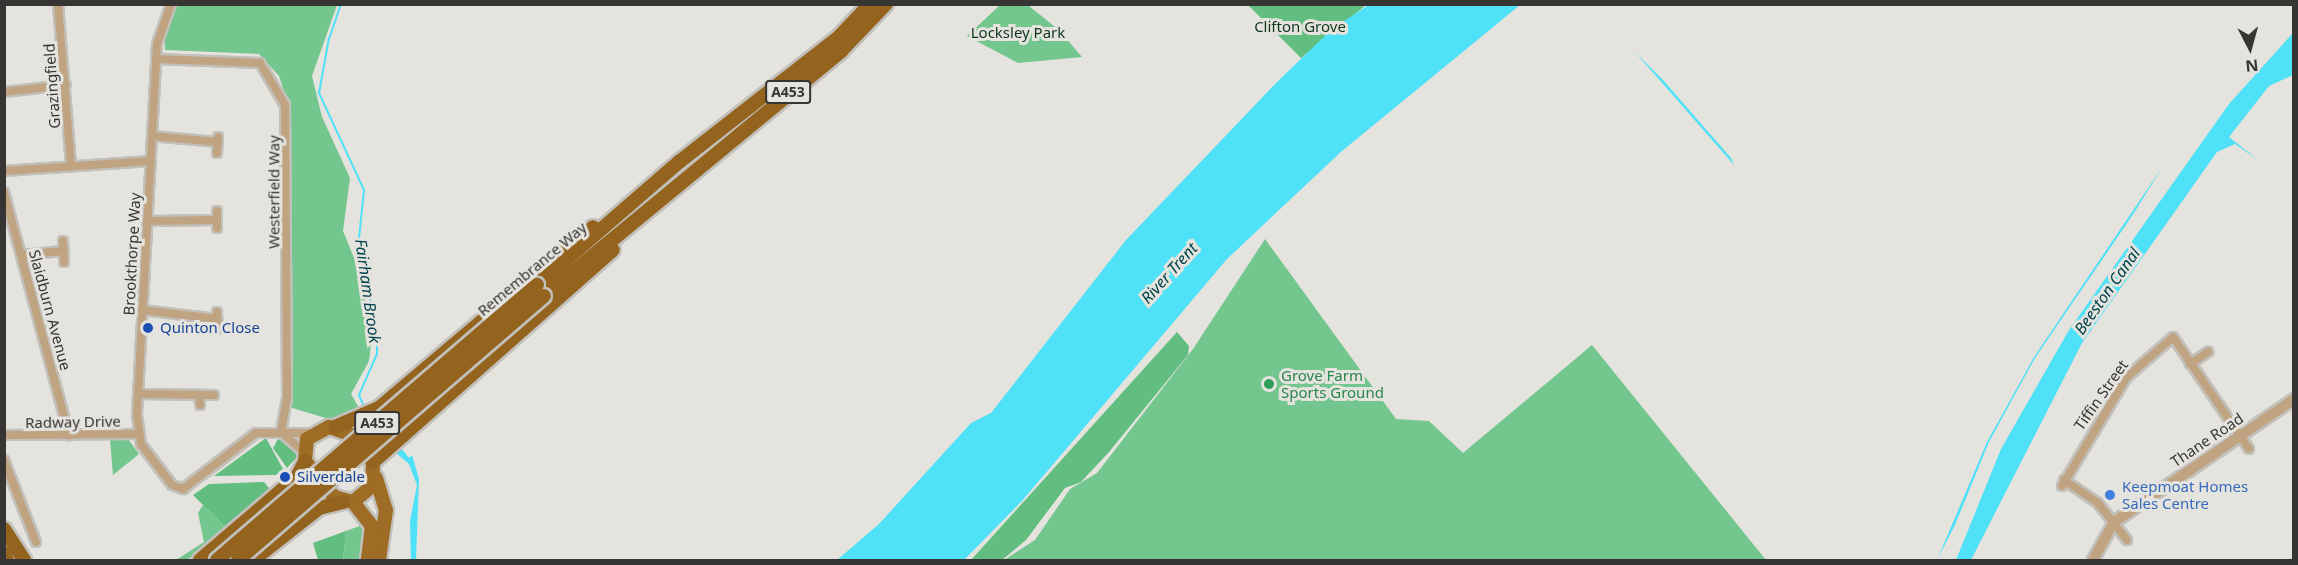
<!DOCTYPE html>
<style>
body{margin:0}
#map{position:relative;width:2298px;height:565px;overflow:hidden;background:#e5e3dd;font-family:"Noto Sans",sans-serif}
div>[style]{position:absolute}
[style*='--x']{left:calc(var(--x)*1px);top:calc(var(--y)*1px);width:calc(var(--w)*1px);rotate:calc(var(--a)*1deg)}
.green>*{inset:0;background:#73c68d}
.forest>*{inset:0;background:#62bd80}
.water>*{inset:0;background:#4ee1f8}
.stream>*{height:2px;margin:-1px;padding:0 1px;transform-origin:1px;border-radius:1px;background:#4ee1f8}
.roads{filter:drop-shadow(2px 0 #c2c0bb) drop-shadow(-2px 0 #c2c0bb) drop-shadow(0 2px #c2c0bb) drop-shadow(0 -2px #c2c0bb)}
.minor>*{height:8px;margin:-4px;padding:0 4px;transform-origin:4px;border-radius:4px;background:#c0a482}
.tertiary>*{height:10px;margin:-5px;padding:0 5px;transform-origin:5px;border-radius:5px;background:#c0a482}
.primary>*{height:14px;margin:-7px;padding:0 7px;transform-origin:7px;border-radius:7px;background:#9f6c25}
.trunk>*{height:14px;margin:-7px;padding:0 7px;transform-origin:7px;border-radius:7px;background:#94641e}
.bridges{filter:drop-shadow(2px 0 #c2c0bb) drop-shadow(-2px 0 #c2c0bb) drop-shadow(0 2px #c2c0bb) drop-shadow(0 -2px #c2c0bb)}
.trunk-bridge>*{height:14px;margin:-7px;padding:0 7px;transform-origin:7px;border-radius:7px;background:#94641e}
.dots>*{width:16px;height:16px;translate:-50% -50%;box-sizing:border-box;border:3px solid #e5e3dd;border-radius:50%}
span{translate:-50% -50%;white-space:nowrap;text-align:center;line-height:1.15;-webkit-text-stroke:6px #e5e3dd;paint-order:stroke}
.shield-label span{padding:2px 4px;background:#e5e3dd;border:2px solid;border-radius:4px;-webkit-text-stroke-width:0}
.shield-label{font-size:14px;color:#363533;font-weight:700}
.park-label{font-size:15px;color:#0f361e}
.street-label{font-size:15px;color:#363533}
.transit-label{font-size:15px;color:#164399}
.left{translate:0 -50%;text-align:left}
.leisure-label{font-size:15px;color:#27864d}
.shop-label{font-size:15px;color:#366cbe}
.water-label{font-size:16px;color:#00444e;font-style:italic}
.frame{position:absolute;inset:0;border:6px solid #363533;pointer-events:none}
.north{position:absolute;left:2220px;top:18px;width:60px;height:60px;-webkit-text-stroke:4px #e5e3dd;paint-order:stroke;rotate:174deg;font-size:16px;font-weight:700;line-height:24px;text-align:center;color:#363533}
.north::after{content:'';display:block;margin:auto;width:21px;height:27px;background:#363533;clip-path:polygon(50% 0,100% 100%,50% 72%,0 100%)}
</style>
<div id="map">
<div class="green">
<div style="clip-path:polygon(175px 5px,337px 5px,312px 76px,322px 117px,350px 178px,343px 231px,361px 275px,372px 336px,369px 361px,351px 394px,362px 413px,329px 419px,289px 407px,290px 110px,279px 76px,259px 54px,165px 50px,164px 27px)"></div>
<div style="clip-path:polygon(1000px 5px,1029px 6px,1059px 30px,1082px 57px,1018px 63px,967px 36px)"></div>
<div style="clip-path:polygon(1265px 239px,1396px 419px,1429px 421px,1463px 453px,1592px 345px,1766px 560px,1004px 560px,1035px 540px,1070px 489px,1097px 473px,1193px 349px)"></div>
<div style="clip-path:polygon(128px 439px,139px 454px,113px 475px,110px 440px)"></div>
<div style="clip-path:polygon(203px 505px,228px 530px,187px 560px,176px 560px,204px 542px,198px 513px)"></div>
<div style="clip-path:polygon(365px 524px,363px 560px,343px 560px,346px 531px)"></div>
</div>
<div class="forest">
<div style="clip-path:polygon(1248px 5px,1366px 5px,1301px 58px)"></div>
<div style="clip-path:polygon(1177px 332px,1189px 346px,1188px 355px,1109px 452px,1081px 482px,1065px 488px,1026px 540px,1002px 560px,971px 560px)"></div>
<div style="clip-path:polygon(266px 438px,283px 469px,276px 475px,214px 476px)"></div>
<div style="clip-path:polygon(278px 439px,293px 447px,297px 457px,287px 468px,273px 448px)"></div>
<div style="clip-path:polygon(264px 482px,272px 492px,226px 528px,193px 495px,209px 484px)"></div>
<div style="clip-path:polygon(346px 531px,343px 560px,318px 560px,313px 543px)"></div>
</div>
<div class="water">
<div style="clip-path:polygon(1370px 4px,1520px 5px,1342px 151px,1227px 259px,1022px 501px,964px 560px,837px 560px,879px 524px,971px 423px,991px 413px,1126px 240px,1277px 82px,1332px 29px)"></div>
<div style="clip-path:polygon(2293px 33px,2293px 75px,2269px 86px,2229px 137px,2258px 160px,2235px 144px,2217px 152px,2082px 343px,1971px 560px,1956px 560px,2001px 449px,2069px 330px,2229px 104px)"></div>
<div style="clip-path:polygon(1635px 52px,1663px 80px,1731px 158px,1734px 165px)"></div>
<div style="clip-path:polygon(2163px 166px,2134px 213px,2035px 358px,1989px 442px,1955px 525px,1937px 560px,1987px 442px,2034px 357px)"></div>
<div style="clip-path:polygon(401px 448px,409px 458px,412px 455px,419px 479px,416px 560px,411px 560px,410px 521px,417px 485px,409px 464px,395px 452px)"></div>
</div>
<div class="stream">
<div style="--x:341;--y:4;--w:36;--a:109"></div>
<div style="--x:329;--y:38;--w:56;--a:100.3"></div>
<div style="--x:319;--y:93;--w:107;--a:65.1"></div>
<div style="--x:364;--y:190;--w:48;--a:95.9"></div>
<div style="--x:359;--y:238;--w:100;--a:79.6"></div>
<div style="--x:377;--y:336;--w:18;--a:90"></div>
<div style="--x:377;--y:354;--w:45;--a:113.7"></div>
<div style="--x:359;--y:395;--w:13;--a:67"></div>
</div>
<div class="roads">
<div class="minor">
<div style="--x:58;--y:4;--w:163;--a:85.4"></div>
<div style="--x:171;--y:4;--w:42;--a:109.3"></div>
<div style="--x:157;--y:44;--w:372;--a:93.1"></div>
<div style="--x:137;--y:415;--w:29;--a:82"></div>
<div style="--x:141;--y:444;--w:51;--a:52.9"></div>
<div style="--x:172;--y:485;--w:12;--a:20"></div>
<div style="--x:183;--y:489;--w:92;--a:-37.5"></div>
<div style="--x:256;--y:433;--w:56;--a:0"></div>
<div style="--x:156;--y:59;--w:104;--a:2.2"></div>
<div style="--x:260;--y:63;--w:49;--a:59.2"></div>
<div style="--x:285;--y:105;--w:293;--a:89.6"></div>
<div style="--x:287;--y:398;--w:35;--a:100"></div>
<div style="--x:4;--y:92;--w:62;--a:-6.4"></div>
<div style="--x:152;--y:136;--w:66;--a:5.2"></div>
<div style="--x:217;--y:153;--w:16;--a:-86"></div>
<div style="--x:4;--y:171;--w:147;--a:-3.9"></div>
<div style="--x:4;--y:192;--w:252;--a:75"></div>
<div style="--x:147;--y:221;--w:70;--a:-0.8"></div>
<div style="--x:217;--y:228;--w:17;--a:-90"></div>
<div style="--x:63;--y:241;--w:21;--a:87"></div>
<div style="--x:21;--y:255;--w:42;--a:-5.4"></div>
<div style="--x:142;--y:310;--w:76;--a:6.8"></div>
<div style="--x:216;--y:329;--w:17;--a:-87"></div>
<div style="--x:2190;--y:364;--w:22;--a:-34"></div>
<div style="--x:138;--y:394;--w:76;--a:0.8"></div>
<div style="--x:199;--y:395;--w:10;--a:84"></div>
<div style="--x:281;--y:432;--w:30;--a:41"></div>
<div style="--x:4;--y:435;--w:135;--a:-0.4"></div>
<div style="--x:4;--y:460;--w:88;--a:68.7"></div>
<div style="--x:2064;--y:480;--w:41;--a:34.1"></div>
<div style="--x:2098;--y:503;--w:47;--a:51.9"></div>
<div style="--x:2062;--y:486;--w:126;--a:-59.3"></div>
<div style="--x:2126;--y:378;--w:62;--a:-41.1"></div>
<div style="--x:2173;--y:337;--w:135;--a:55.8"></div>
</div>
<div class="tertiary">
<div style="--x:2093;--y:560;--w:43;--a:-61.1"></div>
<div style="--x:2114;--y:522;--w:218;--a:-34.3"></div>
</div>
<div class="primary">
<div style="--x:329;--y:427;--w:21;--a:19"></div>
<div style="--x:349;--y:434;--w:37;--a:49"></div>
<div style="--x:373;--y:462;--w:24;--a:92"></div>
<div style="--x:372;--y:486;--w:25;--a:140"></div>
<div style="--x:353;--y:502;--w:20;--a:-165"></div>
<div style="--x:334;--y:497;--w:46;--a:-128.9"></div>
<div style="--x:305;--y:461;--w:22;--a:-85"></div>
<div style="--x:307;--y:439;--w:25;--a:-29"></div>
<div style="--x:376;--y:478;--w:34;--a:73"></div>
<div style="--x:386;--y:510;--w:50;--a:98"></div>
<div style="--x:353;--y:502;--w:31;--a:52"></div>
<div style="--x:372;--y:526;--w:34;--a:97"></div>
</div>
<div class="trunk">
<div style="--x:537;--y:285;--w:188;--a:-40.9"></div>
<div style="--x:679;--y:162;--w:203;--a:-38"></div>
<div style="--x:839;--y:37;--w:45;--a:-46.8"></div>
<div style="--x:544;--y:296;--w:386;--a:-39.5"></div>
<div style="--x:842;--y:50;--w:64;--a:-46.3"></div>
<div style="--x:335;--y:427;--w:48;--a:-23.4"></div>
<div style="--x:379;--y:408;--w:280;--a:-40.2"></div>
<div style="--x:373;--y:462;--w:320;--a:-41.5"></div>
<div style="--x:4;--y:529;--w:37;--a:57"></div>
<div style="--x:4;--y:553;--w:8;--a:67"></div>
<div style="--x:200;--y:560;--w:128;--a:-40.6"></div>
<div style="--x:297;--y:477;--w:18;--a:-63"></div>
<div style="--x:253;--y:560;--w:84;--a:-38.2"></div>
<div style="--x:319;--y:508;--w:25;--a:-14"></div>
</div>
</div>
<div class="bridges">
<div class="trunk-bridge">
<div style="--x:217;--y:560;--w:422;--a:-40.7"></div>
<div style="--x:238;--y:560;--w:404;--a:-40.8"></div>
</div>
</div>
<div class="dots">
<div style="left:148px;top:328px;background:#1a4fb4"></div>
<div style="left:1269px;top:384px;background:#2e9e5b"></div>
<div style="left:285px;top:477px;background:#1a4fb4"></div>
<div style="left:2110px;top:495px;background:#3f7fe0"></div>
</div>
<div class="shield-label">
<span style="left:788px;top:92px">A453</span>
<span style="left:377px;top:423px">A453</span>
</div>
<div class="park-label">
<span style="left:1300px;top:27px">Clifton Grove</span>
<span style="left:1018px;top:33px">Locksley Park</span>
</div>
<div class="street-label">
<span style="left:52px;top:86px;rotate:-94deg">Grazingfield</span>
<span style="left:274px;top:192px;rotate:-90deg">Westerfield Way</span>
<span style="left:132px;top:254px;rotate:-87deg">Brookthorpe Way</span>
<span style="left:532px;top:269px;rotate:-40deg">Remembrance Way</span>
<span style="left:50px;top:310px;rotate:75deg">Slaidburn Avenue</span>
<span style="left:2101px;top:395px;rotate:-55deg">Tiffin Street</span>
<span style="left:73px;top:422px;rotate:-1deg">Radway Drive</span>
<span style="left:2207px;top:440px;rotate:-34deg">Thane Road</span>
</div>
<div class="transit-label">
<span class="left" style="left:160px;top:328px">Quinton Close</span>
<span class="left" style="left:297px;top:477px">Silverdale</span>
</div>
<div class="leisure-label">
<span class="left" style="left:1281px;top:384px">Grove Farm<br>Sports Ground</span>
</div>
<div class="shop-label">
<span class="left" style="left:2122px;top:495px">Keepmoat Homes<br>Sales Centre</span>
</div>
<div class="water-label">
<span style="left:1169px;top:273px;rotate:-48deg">River Trent</span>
<span style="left:368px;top:291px;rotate:82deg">Fairham Brook</span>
<span style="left:2107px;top:291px;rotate:-55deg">Beeston Canal</span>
</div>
<div class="frame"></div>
<div class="north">N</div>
</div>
